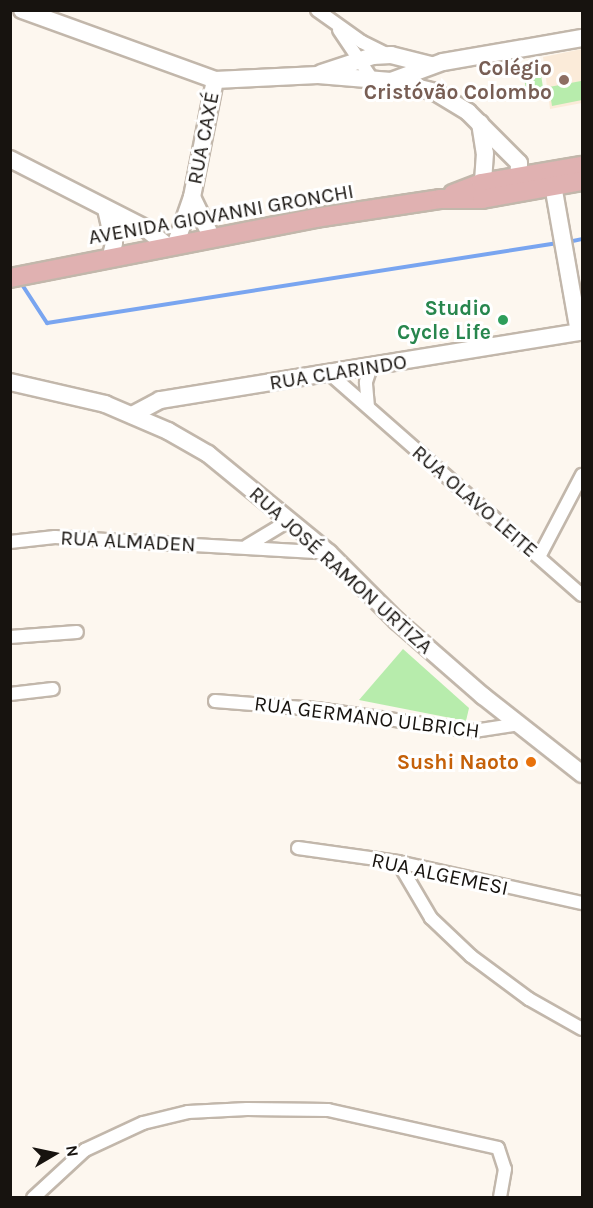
<!DOCTYPE html>
<meta charset="utf-8">
<style>
body{margin:0}
#map{position:relative;width:593px;height:1208px;overflow:hidden;background:#fdf7ef;font-family:Karla,sans-serif}
div>[style]{position:absolute}
[style*='--x']{left:calc(var(--x)*1px);top:calc(var(--y)*1px);width:calc(var(--w)*1px);rotate:calc(var(--a)*1deg)}
.education>*{inset:0;background:#fbebd9}
.green>*{inset:0;background:#b7ecac}
.stream>*{height:4px;margin:-2px;padding:0 2px;transform-origin:2px;border-radius:2px;background:#79a5f0}
.roads{filter:drop-shadow(2px 0 #c2b7ab) drop-shadow(-2px 0 #c2b7ab) drop-shadow(0 2px #c2b7ab) drop-shadow(0 -2px #c2b7ab)}
.street>*{height:12px;margin:-6px;padding:0 6px;transform-origin:6px;border-radius:6px;background:#fff}
.secondary>*{height:16px;margin:-8px;padding:0 8px;transform-origin:8px;border-radius:8px;background:#fff}
.primary>*{height:18px;margin:-9px;padding:0 9px;transform-origin:9px;border-radius:9px;background:#e0b1b1}
.dots>*{width:16px;height:16px;translate:-50% -50%;box-sizing:border-box;border:3px solid #fff;border-radius:50%}
span{translate:-50% -50%;white-space:nowrap;text-align:center;line-height:1.15;-webkit-text-stroke:6px #fff;paint-order:stroke}
.education-label{font-size:21px;color:#785e54;font-weight:700}
.right{translate:-100% -50%;text-align:right}
.street-label{font-size:21px;color:#17130f}
.leisure-label{font-size:21px;color:#27864d;font-weight:700}
.food-label{font-size:21px;color:#c56008;font-weight:700}
.frame{position:absolute;inset:0;border:12px solid #17130f;pointer-events:none}
.north{position:absolute;left:24px;top:1124px;width:60px;height:60px;-webkit-text-stroke:4px #fff;paint-order:stroke;rotate:81deg;font-size:16px;font-weight:700;line-height:24px;text-align:center;color:#17130f}
.north::after{content:'';display:block;margin:auto;width:21px;height:27px;background:#17130f;clip-path:polygon(50% 0,100% 100%,50% 72%,0 100%)}
</style>
<div id="map">
<div class="education">
<div style="clip-path:polygon(582px 49px,582px 103px,550px 109px,543px 57px)"></div>
</div>
<div class="green">
<div style="clip-path:polygon(539px 62px,544px 94px,527px 96px,522px 65px)"></div>
<div style="clip-path:polygon(581px 81px,582px 100px,552px 106px,549px 87px)"></div>
<div style="clip-path:polygon(403px 649px,469px 708px,466px 721px,359px 700px)"></div>
</div>
<div class="stream">
<div style="--x:568;--y:242;--w:14;--a:-12"></div>
<div style="--x:21;--y:283;--w:48;--a:57"></div>
<div style="--x:47;--y:323;--w:517;--a:-8.9"></div>
</div>
<div class="roads">
<div class="street">
<div style="--x:317;--y:10;--w:55;--a:35.4"></div>
<div style="--x:362;--y:42;--w:28;--a:26"></div>
<div style="--x:339;--y:30;--w:59;--a:56"></div>
<div style="--x:330;--y:374;--w:335;--a:41.3"></div>
<div style="--x:368;--y:407;--w:25;--a:-95"></div>
<div style="--x:366;--y:382;--w:16;--a:-72"></div>
<div style="--x:10;--y:542;--w:45;--a:-6.3"></div>
<div style="--x:55;--y:537;--w:274;--a:3.3"></div>
<div style="--x:247;--y:546;--w:50;--a:-31.2"></div>
<div style="--x:539;--y:557;--w:93;--a:-62.3"></div>
<div style="--x:10;--y:637;--w:67;--a:-4.3"></div>
<div style="--x:10;--y:694;--w:43;--a:-6.6"></div>
<div style="--x:215;--y:701;--w:101;--a:4.5"></div>
<div style="--x:316;--y:709;--w:160;--a:7.9"></div>
<div style="--x:474;--y:731;--w:46;--a:-8.8"></div>
<div style="--x:298;--y:848;--w:101;--a:8"></div>
<div style="--x:398;--y:862;--w:189;--a:12.6"></div>
<div style="--x:398;--y:862;--w:65;--a:59.5"></div>
<div style="--x:431;--y:918;--w:55;--a:43.5"></div>
<div style="--x:471;--y:956;--w:72;--a:36.6"></div>
<div style="--x:529;--y:999;--w:61;--a:29.5"></div>
<div style="--x:33;--y:1198;--w:71;--a:-42.7"></div>
<div style="--x:85;--y:1150;--w:64;--a:-25"></div>
<div style="--x:143;--y:1123;--w:46;--a:-13.7"></div>
<div style="--x:188;--y:1112;--w:59;--a:-2.9"></div>
<div style="--x:247;--y:1109;--w:81;--a:0.7"></div>
<div style="--x:328;--y:1110;--w:174;--a:12.6"></div>
<div style="--x:498;--y:1148;--w:22;--a:72"></div>
<div style="--x:505;--y:1169;--w:29;--a:100"></div>
</div>
<div class="secondary">
<div style="--x:22;--y:10;--w:205;--a:19.9"></div>
<div style="--x:215;--y:80;--w:103;--a:-2.8"></div>
<div style="--x:318;--y:75;--w:73;--a:4.7"></div>
<div style="--x:391;--y:81;--w:55;--a:-20.1"></div>
<div style="--x:443;--y:62;--w:141;--a:-9.8"></div>
<div style="--x:321;--y:73;--w:55;--a:-18.1"></div>
<div style="--x:373;--y:56;--w:18;--a:-3"></div>
<div style="--x:391;--y:55;--w:41;--a:14"></div>
<div style="--x:391;--y:81;--w:45;--a:14"></div>
<div style="--x:435;--y:92;--w:39;--a:31"></div>
<div style="--x:468;--y:112;--w:72;--a:45"></div>
<div style="--x:519;--y:163;--w:26;--a:92"></div>
<div style="--x:480;--y:123;--w:30;--a:81"></div>
<div style="--x:485;--y:153;--w:43;--a:94"></div>
<div style="--x:10;--y:159;--w:152;--a:27.1"></div>
<div style="--x:145;--y:228;--w:27;--a:39"></div>
<div style="--x:553;--y:185;--w:149;--a:80"></div>
<div style="--x:192;--y:197;--w:43;--a:64"></div>
<div style="--x:106;--y:209;--w:35;--a:77"></div>
<div style="--x:114;--y:243;--w:13;--a:103"></div>
<div style="--x:176;--y:243;--w:49;--a:-70.8"></div>
<div style="--x:192;--y:197;--w:119;--a:-78.9"></div>
<div style="--x:10;--y:382;--w:98;--a:13"></div>
<div style="--x:105;--y:404;--w:69;--a:23.2"></div>
<div style="--x:168;--y:431;--w:46;--a:29.9"></div>
<div style="--x:208;--y:454;--w:156;--a:39.3"></div>
<div style="--x:329;--y:553;--w:96;--a:45"></div>
<div style="--x:397;--y:621;--w:114;--a:41.1"></div>
<div style="--x:483;--y:696;--w:126;--a:38.2"></div>
<div style="--x:132;--y:415;--w:32;--a:-28"></div>
<div style="--x:160;--y:400;--w:427;--a:-9.2"></div>
</div>
<div class="primary">
<div style="--x:453;--y:194;--w:30;--a:-21"></div>
<div style="--x:481;--y:183;--w:102;--a:-9.6"></div>
<div style="--x:10;--y:278;--w:311;--a:-11.1"></div>
<div style="--x:315;--y:218;--w:126;--a:-8.6"></div>
<div style="--x:440;--y:199;--w:42;--a:0"></div>
<div style="--x:482;--y:199;--w:102;--a:-10.2"></div>
</div>
</div>
<div class="dots">
<div style="left:564px;top:80px;background:#8d6e63"></div>
<div style="left:503px;top:320px;background:#2e9e5b"></div>
<div style="left:531px;top:762px;background:#e8710a"></div>
</div>
<div class="education-label">
<span class="right" style="left:552px;top:80px">Colégio<br>Cristóvão Colombo</span>
</div>
<div class="street-label">
<span style="left:203px;top:138px;rotate:-79deg">RUA CAXÉ</span>
<span style="left:221px;top:214px;rotate:-10deg">AVENIDA GIOVANNI GRONCHI</span>
<span style="left:338px;top:372px;rotate:-9deg">RUA CLARINDO</span>
<span style="left:475px;top:501px;rotate:41deg">RUA OLAVO LEITE</span>
<span style="left:128px;top:541px;rotate:3deg">RUA ALMADEN</span>
<span style="left:341px;top:570px;rotate:42deg">RUA JOSÉ RAMON URTIZA</span>
<span style="left:367px;top:717px;rotate:7deg">RUA GERMANO ULBRICH</span>
<span style="left:440px;top:874px;rotate:12deg">RUA ALGEMESI</span>
</div>
<div class="leisure-label">
<span class="right" style="left:491px;top:320px">Studio<br>Cycle Life</span>
</div>
<div class="food-label">
<span class="right" style="left:519px;top:762px">Sushi Naoto</span>
</div>
<div class="frame"></div>
<div class="north">N</div>
</div>
